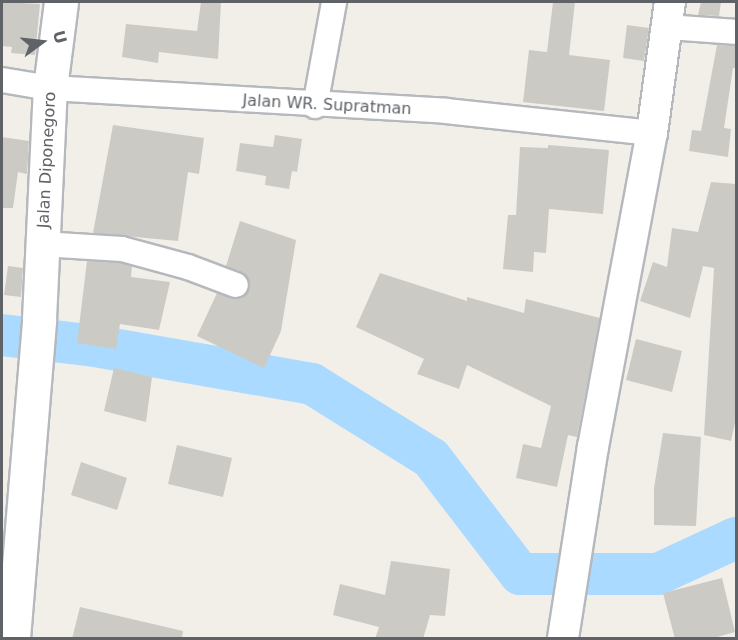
<!DOCTYPE html>
<style>
body{margin:0}
#map{position:relative;width:738px;height:640px;overflow:hidden;background:#f1efe8;font-family:"DejaVu Sans",sans-serif}
div>[style]{position:absolute}
[style*='--x']{left:calc(var(--x)*1px);top:calc(var(--y)*1px);width:calc(var(--w)*1px);rotate:calc(var(--a)*1deg)}
.river>*{height:42px;margin:-21px;padding:0 21px;transform-origin:21px;border-radius:21px;background:#aadaff}
.building>*{inset:0;background:#cccac5}
.roads{filter:drop-shadow(2px 0 #b5b8bc) drop-shadow(-2px 0 #b5b8bc) drop-shadow(0 2px #b5b8bc) drop-shadow(0 -2px #b5b8bc)}
.minor>*{height:24px;margin:-12px;padding:0 12px;transform-origin:12px;border-radius:12px;background:#fff}
.tertiary>*{height:30px;margin:-15px;padding:0 15px;transform-origin:15px;border-radius:15px;background:#fff}
.secondary>*{height:33px;margin:-16.5px;padding:0 16.5px;transform-origin:16.5px;border-radius:16.5px;background:#fff}
span{translate:-50% -50%;white-space:nowrap;text-align:center;line-height:1.15;-webkit-text-stroke:5px #fff;paint-order:stroke}
.street-label{font-size:16px;color:#5f6368}
.frame{position:absolute;inset:0;border:3px solid #5f6368;pointer-events:none}
.north{position:absolute;left:12px;top:12px;width:60px;height:60px;-webkit-text-stroke:4px #fff;paint-order:stroke;rotate:75deg;font-size:16px;font-weight:700;line-height:24px;text-align:center;color:#5f6368}
.north::after{content:'';display:block;margin:auto;width:21px;height:27px;background:#5f6368;clip-path:polygon(50% 0,100% 100%,50% 72%,0 100%)}
</style>
<div id="map">
<div class="river">
<div style="--x:2;--y:335;--w:94;--a:6.7"></div>
<div style="--x:95;--y:346;--w:220;--a:9.9"></div>
<div style="--x:312;--y:384;--w:140;--a:31.9"></div>
<div style="--x:431;--y:458;--w:146;--a:52.5"></div>
<div style="--x:520;--y:574;--w:138;--a:0"></div>
<div style="--x:658;--y:574;--w:86;--a:-24.8"></div>
</div>
<div class="building">
<div style="clip-path:polygon(2px 2px,40px 4px,35px 55px,11px 53px,12px 47px,2px 46px)"></div>
<div style="clip-path:polygon(201px 2px,221px 2px,218px 59px,159px 52px,158px 63px,122px 57px,126px 24px,197px 31px)"></div>
<div style="clip-path:polygon(553px 2px,575px 2px,569px 55px,610px 60px,604px 111px,523px 102px,529px 50px,547px 52px)"></div>
<div style="clip-path:polygon(701px 2px,721px 2px,719px 16px,698px 15px)"></div>
<div style="clip-path:polygon(627px 25px,649px 28px,644px 61px,623px 58px)"></div>
<div style="clip-path:polygon(717px 45px,736px 46px,736px 68px,733px 68px,724px 128px,731px 129px,728px 157px,689px 151px,692px 130px,701px 131px)"></div>
<div style="clip-path:polygon(113px 125px,204px 138px,199px 174px,188px 172px,178px 241px,93px 233px)"></div>
<div style="clip-path:polygon(275px 135px,302px 139px,297px 172px,292px 171px,289px 189px,265px 185px,266px 176px,236px 171px,240px 143px,273px 147px)"></div>
<div style="clip-path:polygon(2px 137px,29px 141px,27px 174px,18px 172px,13px 208px,2px 208px)"></div>
<div style="clip-path:polygon(548px 145px,609px 150px,603px 214px,549px 209px,546px 253px,534px 252px,533px 272px,503px 269px,508px 215px,516px 215px,520px 147px,548px 148px)"></div>
<div style="clip-path:polygon(711px 182px,736px 184px,736px 418px,731px 441px,704px 435px,714px 268px,703px 266px,690px 318px,640px 301px,653px 262px,667px 267px,672px 228px,698px 232px)"></div>
<div style="clip-path:polygon(240px 221px,296px 240px,281px 331px,264px 368px,197px 336px,217px 293px,238px 299px,249px 289px,247px 276px,226px 266px)"></div>
<div style="clip-path:polygon(87px 261px,120px 263px,132px 266px,131px 277px,170px 282px,159px 330px,120px 324px,116px 349px,77px 343px)"></div>
<div style="clip-path:polygon(8px 266px,23px 268px,21px 297px,4px 295px)"></div>
<div style="clip-path:polygon(380px 273px,467px 301px,467px 297px,524px 313px,526px 299px,600px 318px,577px 437px,568px 435px,557px 487px,516px 478px,523px 444px,541px 448px,551px 406px,467px 365px,459px 389px,417px 374px,424px 359px,356px 327px)"></div>
<div style="clip-path:polygon(636px 339px,682px 351px,672px 392px,626px 380px)"></div>
<div style="clip-path:polygon(114px 368px,152px 377px,146px 422px,104px 411px)"></div>
<div style="clip-path:polygon(663px 433px,701px 437px,696px 526px,654px 525px,654px 488px)"></div>
<div style="clip-path:polygon(177px 445px,232px 458px,223px 497px,168px 484px)"></div>
<div style="clip-path:polygon(81px 462px,127px 478px,117px 510px,71px 495px)"></div>
<div style="clip-path:polygon(391px 561px,450px 569px,445px 616px,430px 615px,423px 639px,375px 639px,379px 627px,333px 615px,340px 584px,385px 595px)"></div>
<div style="clip-path:polygon(722px 578px,735px 632px,710px 639px,675px 639px,663px 593px)"></div>
<div style="clip-path:polygon(80px 607px,183px 631px,182px 639px,72px 639px)"></div>
</div>
<div class="roads">
<div class="minor">
<div style="--x:667;--y:27;--w:69;--a:4.1"></div>
<div style="--x:2;--y:80;--w:49;--a:9.5"></div>
<div style="--x:50;--y:88;--w:397;--a:3.3"></div>
<div style="--x:446;--y:111;--w:207;--a:6.1"></div>
<div style="--x:315;--y:106;--w:106;--a:-79.6"></div>
<div style="--x:42;--y:244;--w:80;--a:3.6"></div>
<div style="--x:122;--y:249;--w:68;--a:15.3"></div>
<div style="--x:188;--y:267;--w:51;--a:20.6"></div>
</div>
<div class="tertiary">
<div style="--x:563;--y:638;--w:193;--a:-81.1"></div>
<div style="--x:593;--y:447;--w:319;--a:-79.4"></div>
<div style="--x:652;--y:133;--w:132;--a:-82.2"></div>
</div>
<div class="secondary">
<div style="--x:13;--y:638;--w:320;--a:-85.3"></div>
<div style="--x:39;--y:319;--w:231;--a:-87.3"></div>
<div style="--x:50;--y:88;--w:87;--a:-82.7"></div>
</div>
</div>
<div class="street-label">
<span style="left:327px;top:105px;rotate:3deg">Jalan WR. Supratman</span>
<span style="left:47px;top:160px;rotate:-87deg">Jalan Diponegoro</span>
</div>
<div class="frame"></div>
<div class="north">U</div>
</div>
